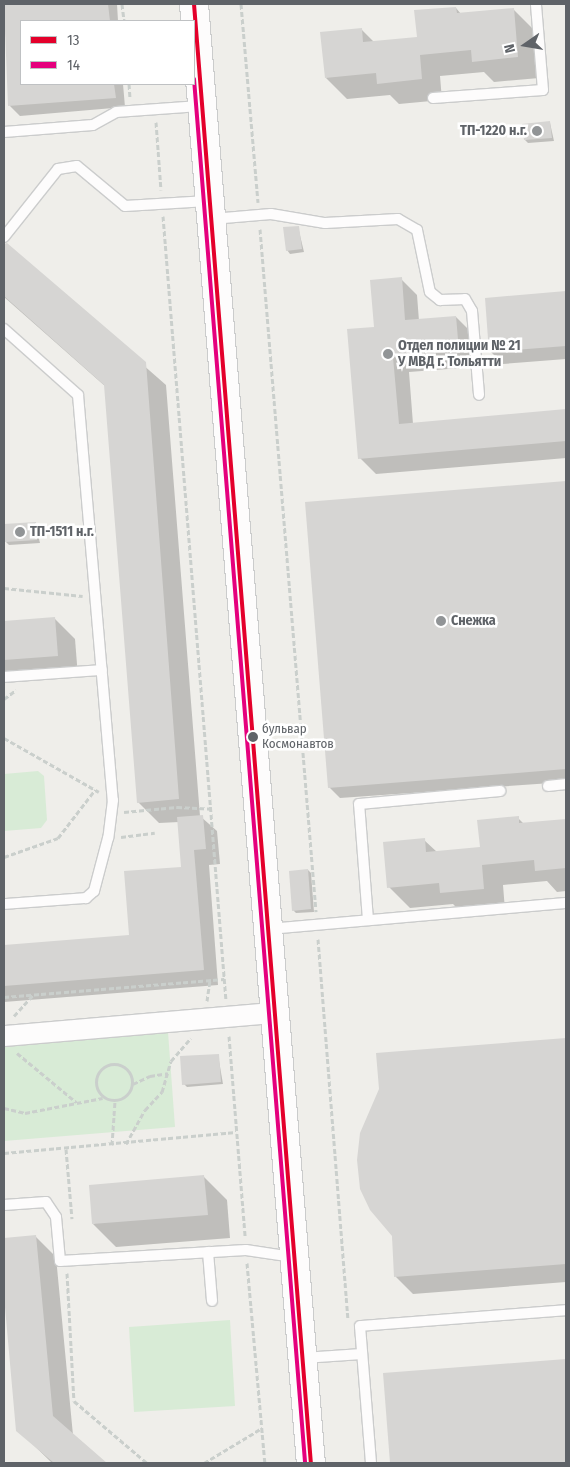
<!DOCTYPE html>
<meta charset="utf-8">
<style>
body{margin:0}
#map{position:relative;width:570px;height:1467px;overflow:hidden;background:#efeeea;font-family:"Fira Sans Condensed",sans-serif}
div>[style]{position:absolute}
[style*='--x']{left:calc(var(--x)*1px);top:calc(var(--y)*1px);width:calc(var(--w)*1px);rotate:calc(var(--a)*1deg)}
.green>*{inset:0;background:#d8ebd6}
.shadow>*{inset:0;background:#0003}
.building>*{inset:0;background:#d6d5d3}
.path>*{height:3px;margin-top:-1.5px;transform-origin:0;background:repeating-linear-gradient(90deg,#cacfcc 0 5px,transparent 0 7.5px)}
.path>.ring{margin:-1.5px;padding:0;box-sizing:content-box;background:none;border:3px solid #cacfcc;border-radius:50%}
.roads{filter:drop-shadow(1px 0 #cbcccc) drop-shadow(-1px 0 #cbcccc) drop-shadow(0 1px #cbcccc) drop-shadow(0 -1px #cbcccc)}
.service>*{height:10px;margin:-5px;padding:0 5px;transform-origin:5px;border-radius:5px;background:#fdfcfc}
.minor>*{height:20px;margin:-10px;padding:0 10px;transform-origin:10px;border-radius:10px;background:#fdfcfc}
.secondary>*{height:28px;margin:-14px;padding:0 14px;transform-origin:14px;border-radius:14px;background:#fdfcfc}
.bus-1>*{height:4px;margin:-2px;padding:0 2px;transform-origin:2px;border-radius:2px;background:#e4002b}
.bus-2>*{height:4px;margin:-2px;padding:0 2px;transform-origin:2px;border-radius:2px;background:#e5007d}
.dots>*{width:14px;height:14px;translate:-50% -50%;box-sizing:border-box;border:2px solid #fff;border-radius:50%}
span{translate:-50% -50%;white-space:nowrap;text-align:center;line-height:1.15;-webkit-text-stroke:5px #fff;paint-order:stroke}
.bus-label{font-size:13px;color:#5f6368}
.left{translate:0 -50%;text-align:left}
.poi-label{font-size:14px;color:#5f6368;font-weight:700}
.right{translate:-100% -50%;text-align:right}
.frame{position:absolute;inset:0;border:5px solid #5f6368;pointer-events:none}
.legend{position:absolute;left:20px;top:20px;width:175px;height:65px;box-sizing:border-box;background:#fff;border:1px solid #bfc1c3;margin:0;padding:6px 9px;list-style:none;font-size:15px;color:#5f6368}
.legend li{display:flex;align-items:center;gap:10px;height:25px}
.legend b{width:25px;border:1px solid #bfc1c3}
.north{position:absolute;left:500px;top:20px;width:50px;height:50px;-webkit-text-stroke:4px #fff;paint-order:stroke;rotate:257deg;font-size:14px;font-weight:700;line-height:20px;text-align:center;color:#5f6368}
.north::after{content:'';display:block;margin:auto;width:18px;height:22px;background:#5f6368;clip-path:polygon(50% 0,100% 100%,50% 72%,0 100%)}
</style>
<div id="map">
<div class="green">
<div style="clip-path:polygon(38px 771px,44px 776px,47px 820px,41px 828px,4px 831px,4px 774px)"></div>
<div style="clip-path:polygon(168px 1032px,175px 1127px,4px 1141px,4px 1045px)"></div>
<div style="clip-path:polygon(230px 1320px,235px 1406px,134px 1412px,129px 1327px)"></div>
</div>
<div class="shadow">
<div style="clip-path:polygon(4px 4px,117px 4px,118px 21px,21px 21px,21px 84px,123px 84px,125px 107px,20px 116px,10px 106px)"></div>
<div style="clip-path:polygon(456px 8px,461px 14px,513px 9px,534px 30px,539px 78px,494px 82px,484px 72px,440px 76px,442px 100px,399px 104px,390px 95px,347px 99px,326px 78px,362px 30px,374px 42px,418px 38px)"></div>
<div style="clip-path:polygon(550px 123px,554px 141px,528px 143px,525px 140px)"></div>
<div style="clip-path:polygon(298px 227px,304px 252px,290px 254px,287px 250px)"></div>
<div style="clip-path:polygon(4px 243px,166px 385px,200px 816px,217px 831px,220px 864px,209px 865px,218px 985px,4px 1002px,4px 946px,131px 936px,182px 868px,179px 822px,159px 823px,138px 802px,106px 387px,4px 297px)"></div>
<div style="clip-path:polygon(401px 279px,417px 295px,419px 321px,456px 317px,472px 333px,474px 367px,409px 372px,413px 424px,566px 410px,566px 458px,376px 474px,360px 458px,375px 328px)"></div>
<div style="clip-path:polygon(566px 293px,566px 359px,503px 364px,490px 351px,486px 299px)"></div>
<div style="clip-path:polygon(566px 483px,566px 782px,340px 798px,329px 787px,307px 504px)"></div>
<div style="clip-path:polygon(35px 523px,40px 543px,9px 545px,6px 542px)"></div>
<div style="clip-path:polygon(54px 618px,75px 639px,78px 677px,4px 683px,4px 622px)"></div>
<div style="clip-path:polygon(518px 818px,524px 824px,566px 820px,566px 891px,557px 892px,547px 881px,503px 885px,505px 910px,463px 914px,453px 904px,410px 908px,389px 887px,424px 840px,437px 852px,481px 848px)"></div>
<div style="clip-path:polygon(308px 870px,311px 873px,314px 912px,296px 913px,293px 910px)"></div>
<div style="clip-path:polygon(566px 1039px,566px 1282px,413px 1294px,396px 1277px,377px 1054px)"></div>
<div style="clip-path:polygon(218px 1055px,223px 1084px,187px 1087px,184px 1084px)"></div>
<div style="clip-path:polygon(204px 1177px,227px 1200px,230px 1238px,116px 1247px,93px 1224px)"></div>
<div style="clip-path:polygon(35px 1236px,56px 1257px,73px 1435px,105px 1463px,52px 1463px,18px 1430px,4px 1283px,4px 1239px)"></div>
<div style="clip-path:polygon(566px 1360px,566px 1463px,392px 1463px,385px 1374px)"></div>
</div>
<div class="building">
<div style="clip-path:polygon(4px 4px,108px 4px,110px 21px,21px 21px,21px 84px,114px 84px,116px 98px,8px 106px)"></div>
<div style="clip-path:polygon(456px 7px,457px 13px,514px 8px,518px 57px,472px 62px,471px 50px,420px 55px,422px 79px,377px 84px,376px 73px,325px 78px,320px 32px,362px 28px,363px 42px,417px 37px,414px 10px)"></div>
<div style="clip-path:polygon(550px 121px,552px 138px,524px 140px,522px 124px)"></div>
<div style="clip-path:polygon(299px 226px,302px 249px,286px 251px,283px 227px)"></div>
<div style="clip-path:polygon(7px 243px,146px 362px,179px 799px,137px 803px,104px 385px,4px 296px,4px 244px)"></div>
<div style="clip-path:polygon(402px 277px,405px 320px,456px 316px,459px 351px,393px 357px,399px 424px,566px 409px,566px 441px,358px 459px,347px 329px,374px 327px,370px 280px)"></div>
<div style="clip-path:polygon(566px 291px,566px 346px,489px 352px,485px 298px)"></div>
<div style="clip-path:polygon(566px 481px,566px 769px,328px 788px,305px 502px)"></div>
<div style="clip-path:polygon(36px 522px,37px 540px,5px 542px,4px 524px)"></div>
<div style="clip-path:polygon(55px 617px,58px 656px,4px 660px,4px 621px)"></div>
<div style="clip-path:polygon(203px 815px,206px 849px,194px 850px,204px 970px,4px 986px,4px 945px,129px 935px,124px 871px,181px 867px,177px 817px)"></div>
<div style="clip-path:polygon(519px 816px,519px 823px,566px 819px,566px 868px,535px 871px,534px 860px,482px 865px,484px 889px,440px 893px,439px 883px,387px 888px,383px 842px,425px 838px,426px 852px,480px 847px,477px 820px)"></div>
<div style="clip-path:polygon(308px 869px,311px 909px,292px 911px,289px 871px)"></div>
<div style="clip-path:polygon(566px 1038px,566px 1264px,394px 1277px,392px 1236px,370px 1210px,360px 1189px,357px 1160px,360px 1133px,379px 1089px,376px 1053px)"></div>
<div style="clip-path:polygon(219px 1054px,221px 1082px,182px 1085px,180px 1056px)"></div>
<div style="clip-path:polygon(204px 1175px,208px 1215px,92px 1224px,89px 1185px)"></div>
<div style="clip-path:polygon(36px 1235px,53px 1416px,107px 1463px,54px 1463px,16px 1431px,4px 1296px,4px 1238px)"></div>
<div style="clip-path:polygon(566px 1359px,566px 1463px,390px 1463px,383px 1373px)"></div>
</div>
<div class="path">
<div style="--x:122;--y:4;--w:17;--a:83"></div>
<div style="--x:241;--y:4;--w:199;--a:85.1"></div>
<div style="--x:129;--y:84;--w:14;--a:86"></div>
<div style="--x:156;--y:122;--w:68;--a:85.8"></div>
<div style="--x:163;--y:216;--w:787;--a:85.41"></div>
<div style="--x:260;--y:229;--w:685;--a:85.31"></div>
<div style="--x:4;--y:588;--w:79;--a:5.8"></div>
<div style="--x:4;--y:699;--w:15;--a:-37"></div>
<div style="--x:4;--y:738;--w:109;--a:29.6"></div>
<div style="--x:124;--y:812;--w:53;--a:-5.4"></div>
<div style="--x:177;--y:807;--w:35;--a:3"></div>
<div style="--x:121;--y:837;--w:34;--a:-7"></div>
<div style="--x:4;--y:857;--w:57;--a:-19.4"></div>
<div style="--x:58;--y:838;--w:61;--a:-52.4"></div>
<div style="--x:318;--y:939;--w:381;--a:85.5"></div>
<div style="--x:4;--y:997;--w:221;--a:-4.7"></div>
<div style="--x:207;--y:1001;--w:21;--a:-82"></div>
<div style="--x:14;--y:1016;--w:28;--a:-48"></div>
<div style="--x:229;--y:1036;--w:202;--a:85.4"></div>
<div style="--x:17;--y:1053;--w:77;--a:39.7"></div>
<div class="ring" style="left:96px;top:1064px;width:33px;height:33px"></div>
<div style="--x:133;--y:1084;--w:19;--a:-25"></div>
<div style="--x:150;--y:1076;--w:18;--a:-9"></div>
<div style="--x:4;--y:1108;--w:22;--a:13"></div>
<div style="--x:25;--y:1113;--w:79;--a:-10.9"></div>
<div style="--x:126;--y:1144;--w:39;--a:-61"></div>
<div style="--x:145;--y:1110;--w:25;--a:-47"></div>
<div style="--x:162;--y:1092;--w:32;--a:-74"></div>
<div style="--x:171;--y:1061;--w:30;--a:-49"></div>
<div style="--x:112;--y:1145;--w:44;--a:-86.1"></div>
<div style="--x:66;--y:1149;--w:70;--a:85.1"></div>
<div style="--x:4;--y:1153;--w:233;--a:-5.2"></div>
<div style="--x:247;--y:1263;--w:201;--a:84.9"></div>
<div style="--x:67;--y:1273;--w:128;--a:86.9"></div>
<div style="--x:74;--y:1401;--w:96;--a:40.3"></div>
<div style="--x:204;--y:1463;--w:68;--a:-31.1"></div>
</div>
<div class="roads">
<div class="service">
<div style="--x:433;--y:98;--w:110;--a:-4.2"></div>
<div style="--x:543;--y:90;--w:86;--a:-94.7"></div>
<div style="--x:4;--y:132;--w:89;--a:-4.5"></div>
<div style="--x:93;--y:125;--w:26;--a:-29"></div>
<div style="--x:116;--y:112;--w:84;--a:-4.1"></div>
<div style="--x:212;--y:219;--w:59;--a:-4.8"></div>
<div style="--x:271;--y:214;--w:55;--a:9.5"></div>
<div style="--x:325;--y:223;--w:73;--a:-3.1"></div>
<div style="--x:398;--y:219;--w:22;--a:30"></div>
<div style="--x:417;--y:230;--w:63;--a:78.2"></div>
<div style="--x:430;--y:292;--w:13;--a:39"></div>
<div style="--x:440;--y:300;--w:25;--a:-2"></div>
<div style="--x:465;--y:299;--w:14;--a:60"></div>
<div style="--x:472;--y:311;--w:84;--a:85.2"></div>
<div style="--x:4;--y:237;--w:87;--a:-51.5"></div>
<div style="--x:58;--y:169;--w:19;--a:-9"></div>
<div style="--x:77;--y:166;--w:62;--a:39.8"></div>
<div style="--x:125;--y:206;--w:83;--a:-3.4"></div>
<div style="--x:4;--y:329;--w:99;--a:41.7"></div>
<div style="--x:78;--y:395;--w:407;--a:85.1"></div>
<div style="--x:113;--y:800;--w:38;--a:97"></div>
<div style="--x:108;--y:838;--w:55;--a:104.8"></div>
<div style="--x:94;--y:891;--w:11;--a:139"></div>
<div style="--x:86;--y:898;--w:82;--a:175.8"></div>
<div style="--x:4;--y:677;--w:98;--a:-4.1"></div>
<div style="--x:548;--y:786;--w:18;--a:-6"></div>
<div style="--x:368;--y:920;--w:116;--a:-94.4"></div>
<div style="--x:359;--y:804;--w:142;--a:-5.3"></div>
<div style="--x:268;--y:929;--w:299;--a:-5"></div>
<div style="--x:4;--y:1205;--w:42;--a:-4.1"></div>
<div style="--x:46;--y:1202;--w:18;--a:56"></div>
<div style="--x:56;--y:1217;--w:44;--a:84.8"></div>
<div style="--x:60;--y:1261;--w:186;--a:-3.4"></div>
<div style="--x:246;--y:1250;--w:48;--a:8.5"></div>
<div style="--x:208;--y:1252;--w:49;--a:85.3"></div>
<div style="--x:303;--y:1358;--w:59;--a:-3.9"></div>
<div style="--x:371;--y:1463;--w:137;--a:-94.6"></div>
<div style="--x:360;--y:1326;--w:207;--a:-4.4"></div>
</div>
<div class="minor">
<div style="--x:4;--y:1036;--w:271;--a:-4.9"></div>
</div>
<div class="secondary">
<div style="--x:194;--y:4;--w:1464;--a:85.42"></div>
</div>
</div>
<div class="bus-1">
<div style="--x:194;--y:4;--w:1464;--a:85.42"></div>
</div>
<div class="bus-2">
<div style="--x:194;--y:79;--w:1388;--a:85.41"></div>
</div>
<div class="dots">
<div style="left:537px;top:131px;background:#919496"></div>
<div style="left:388px;top:354px;background:#919496"></div>
<div style="left:20px;top:532px;background:#919496"></div>
<div style="left:441px;top:621px;background:#919496"></div>
<div style="left:253px;top:737px;background:#5f6368"></div>
</div>
<div class="bus-label">
<span class="left" style="left:262px;top:737px">бульвар<br>Космонавтов</span>
</div>
<div class="poi-label">
<span class="right" style="left:527px;top:131px">ТП-1220 н.г.</span>
<span class="left" style="left:398px;top:354px">Отдел полиции № 21<br>У МВД г. Тольятти</span>
<span class="left" style="left:30px;top:532px">ТП-1511 н.г.</span>
<span class="left" style="left:451px;top:621px">Снежка</span>
</div>
<div class="frame"></div>
<ul class="legend">
<li><b style="height:6px;background:#e4002b"></b>13</li>
<li><b style="height:6px;background:#e5007d"></b>14</li>
</ul>
<div class="north">N</div>
</div>
